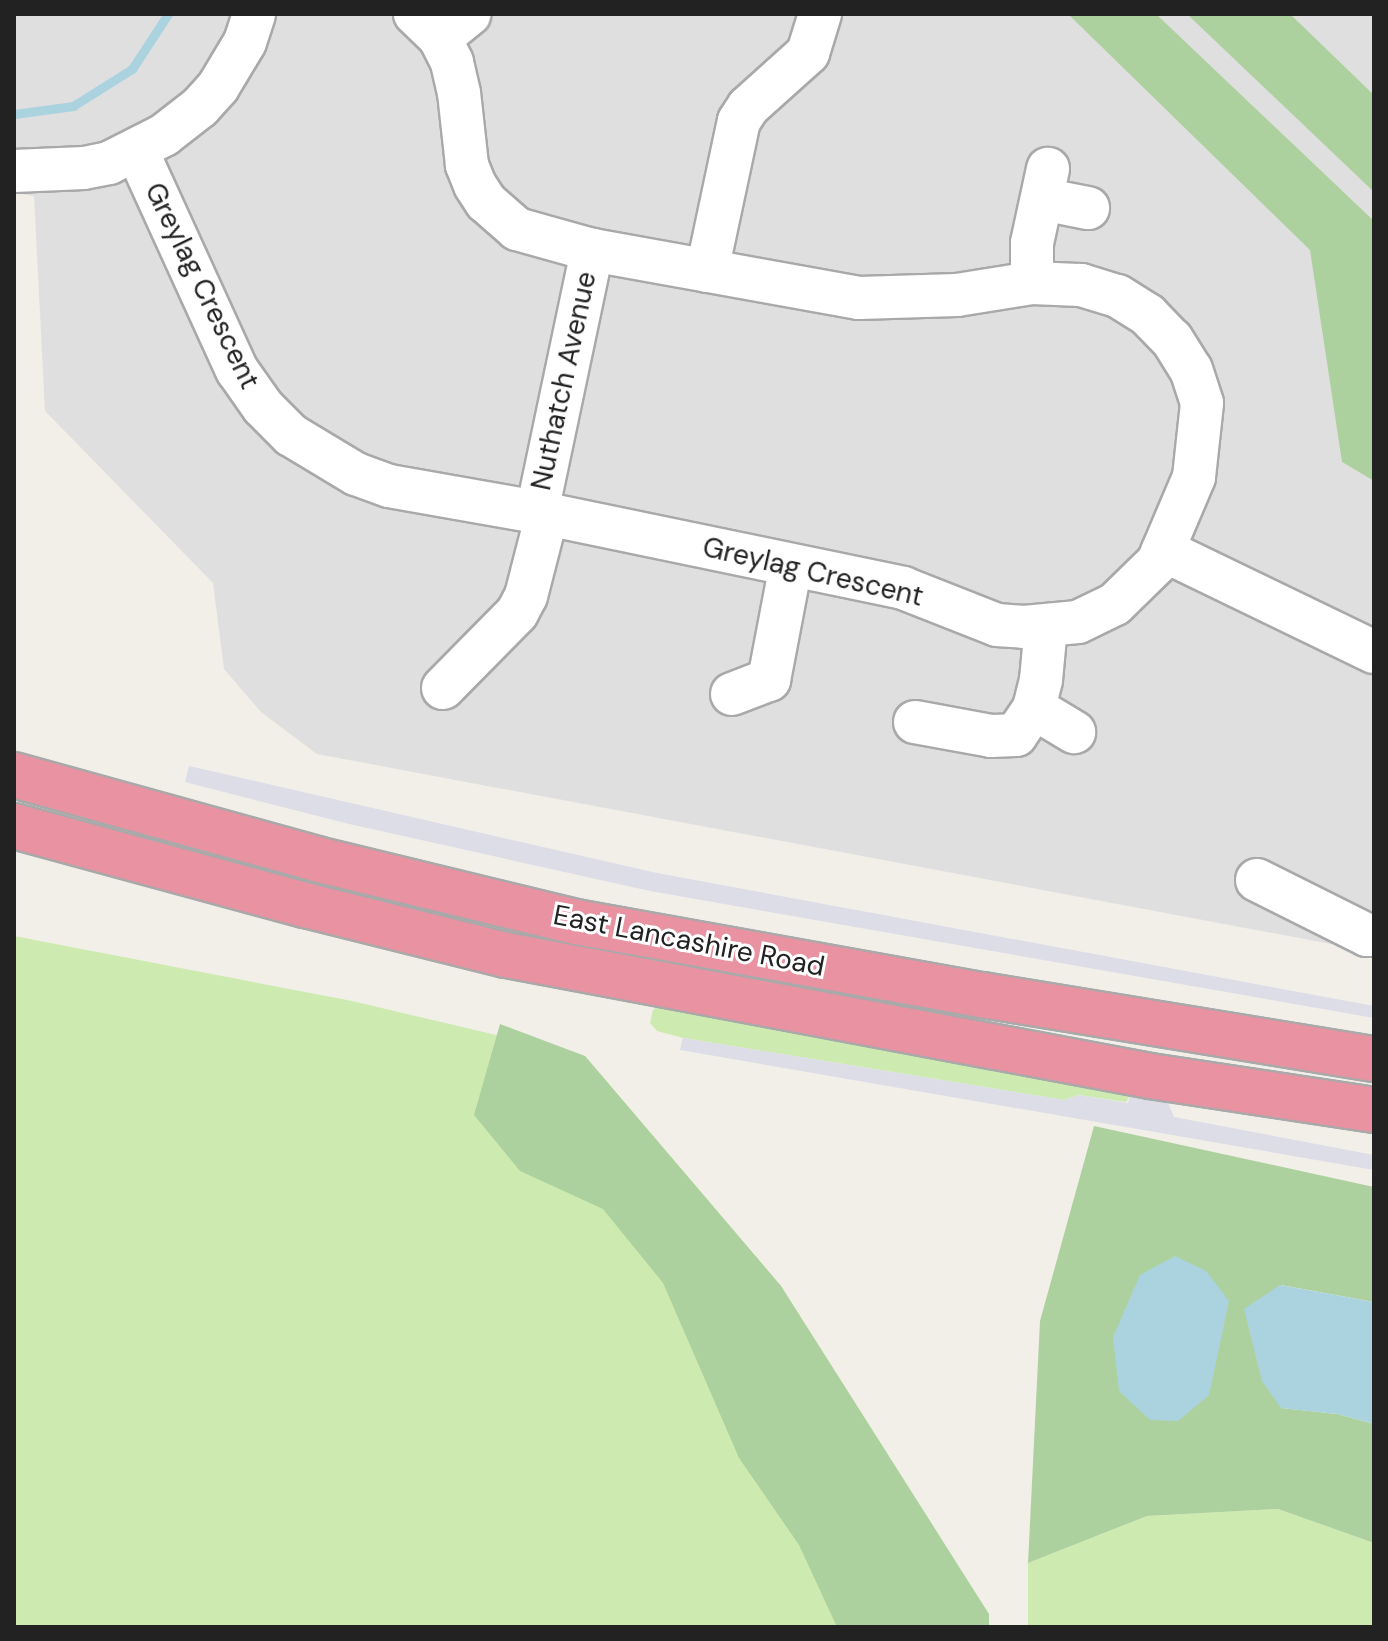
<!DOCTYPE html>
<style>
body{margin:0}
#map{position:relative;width:1388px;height:1641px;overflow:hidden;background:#f2efe9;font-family:"DM Sans",sans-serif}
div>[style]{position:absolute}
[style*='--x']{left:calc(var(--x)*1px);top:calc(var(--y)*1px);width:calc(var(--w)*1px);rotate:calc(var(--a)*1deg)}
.residential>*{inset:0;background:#e0dfdf}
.grass>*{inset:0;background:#cdebb0}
.forest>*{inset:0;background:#add19e}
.plaza>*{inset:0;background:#dddde8}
.water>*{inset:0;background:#aad3df}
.stream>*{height:9px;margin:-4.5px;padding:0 4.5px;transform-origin:4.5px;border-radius:4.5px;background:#aad3df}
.roads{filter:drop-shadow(2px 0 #a9a9a9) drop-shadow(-2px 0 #a9a9a9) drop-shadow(0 2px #a9a9a9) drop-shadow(0 -2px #a9a9a9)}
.minor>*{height:42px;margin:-21px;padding:0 21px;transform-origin:21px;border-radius:21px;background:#fff}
.highway>*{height:44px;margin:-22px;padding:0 22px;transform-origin:22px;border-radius:22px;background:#e892a2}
span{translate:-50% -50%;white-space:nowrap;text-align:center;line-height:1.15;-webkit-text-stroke:6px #fff;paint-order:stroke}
.street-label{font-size:28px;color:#222}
.frame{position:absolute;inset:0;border:16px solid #222;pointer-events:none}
</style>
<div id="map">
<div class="residential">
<div style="clip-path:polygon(14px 14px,1374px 14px,1374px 311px,1342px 462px,1374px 481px,1374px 952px,317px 754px,261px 712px,224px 669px,213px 583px,45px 411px,34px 196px,14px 193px)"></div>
</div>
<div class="grass">
<div style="clip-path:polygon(14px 936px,352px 1001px,585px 1056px,781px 1286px,940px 1537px,945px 1627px,14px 1627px)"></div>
<div style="clip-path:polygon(661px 1004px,1127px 1094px,1129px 1098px,1126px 1102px,1078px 1095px,1064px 1100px,683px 1038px,657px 1031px,650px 1023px,653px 1010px)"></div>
<div style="clip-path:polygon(1278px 1509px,1374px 1543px,1374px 1627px,1028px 1627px,1028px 1563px,1147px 1516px)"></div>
</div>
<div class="forest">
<div style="clip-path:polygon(1068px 14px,1156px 14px,1374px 221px,1374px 481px,1342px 462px,1310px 250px)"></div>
<div style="clip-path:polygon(1187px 14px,1290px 14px,1374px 95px,1374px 192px)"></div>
<div style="clip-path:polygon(500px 1024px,585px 1056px,781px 1286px,989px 1614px,989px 1627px,837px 1627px,799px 1545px,739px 1458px,663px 1283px,603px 1209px,520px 1171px,474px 1115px)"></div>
<div style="clip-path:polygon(1094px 1126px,1374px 1187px,1374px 1302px,1281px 1285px,1281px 1408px,1337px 1414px,1374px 1424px,1374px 1543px,1278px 1509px,1147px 1516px,1028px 1563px,1040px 1321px)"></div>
</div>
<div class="plaza">
<div style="clip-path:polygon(189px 766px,657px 873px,1374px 1006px,1374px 1018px,650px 891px,349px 824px,185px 782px)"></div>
<div style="clip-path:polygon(683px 1038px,1064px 1100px,1078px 1095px,1128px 1103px,1131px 1093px,1166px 1098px,1174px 1117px,1374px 1155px,1374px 1170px,680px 1050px)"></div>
</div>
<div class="water">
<div style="clip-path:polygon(1175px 1256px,1206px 1271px,1229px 1301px,1209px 1395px,1178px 1421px,1150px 1420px,1119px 1391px,1113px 1337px,1140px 1275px)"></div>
<div style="clip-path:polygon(1280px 1285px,1374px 1302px,1374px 1424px,1337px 1414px,1281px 1408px,1262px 1381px,1244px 1309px)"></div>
</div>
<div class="stream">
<div style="--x:14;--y:114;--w:60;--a:-7.7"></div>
<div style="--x:73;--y:106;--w:70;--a:-32.1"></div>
<div style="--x:132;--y:69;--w:66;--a:-56.8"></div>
</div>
<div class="roads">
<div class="minor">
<div style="--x:440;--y:38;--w:38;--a:-39"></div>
<div style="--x:137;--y:151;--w:241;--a:65.5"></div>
<div style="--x:237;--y:370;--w:45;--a:54.9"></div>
<div style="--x:263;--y:407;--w:40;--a:45"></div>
<div style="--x:291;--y:435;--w:76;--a:31"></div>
<div style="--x:356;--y:474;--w:35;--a:20"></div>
<div style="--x:389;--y:486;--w:150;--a:10"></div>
<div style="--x:537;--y:512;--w:374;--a:11.7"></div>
<div style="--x:903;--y:588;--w:101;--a:21.5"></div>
<div style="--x:997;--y:625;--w:27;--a:4"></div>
<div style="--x:1024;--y:627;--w:54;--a:-5.3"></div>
<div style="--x:1078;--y:622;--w:41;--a:-25.9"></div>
<div style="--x:1115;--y:604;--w:60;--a:-44.3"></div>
<div style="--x:1158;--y:562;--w:92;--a:-67"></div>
<div style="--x:1194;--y:477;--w:74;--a:-83.8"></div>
<div style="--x:1202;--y:403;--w:35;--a:-108"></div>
<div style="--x:1191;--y:370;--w:36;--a:-122"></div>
<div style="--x:1172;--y:340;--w:35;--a:-134"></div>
<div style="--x:1148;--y:315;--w:36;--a:-148"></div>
<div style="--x:1117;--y:296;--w:38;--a:-163"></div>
<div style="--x:1081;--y:285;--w:49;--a:-177.7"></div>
<div style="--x:1032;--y:283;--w:76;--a:170.9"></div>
<div style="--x:957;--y:295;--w:98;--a:178.2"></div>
<div style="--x:859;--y:298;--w:271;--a:-169.8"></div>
<div style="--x:592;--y:250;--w:78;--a:-164.4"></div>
<div style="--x:517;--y:229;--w:41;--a:-138.9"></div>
<div style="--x:486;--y:202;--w:20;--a:-123"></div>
<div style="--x:475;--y:185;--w:22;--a:-112"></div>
<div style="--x:467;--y:165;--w:72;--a:-96.3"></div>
<div style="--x:459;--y:93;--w:32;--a:-103"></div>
<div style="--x:452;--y:62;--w:27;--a:-117"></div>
<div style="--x:440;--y:38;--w:35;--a:-136"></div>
<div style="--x:14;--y:171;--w:70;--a:-2.5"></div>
<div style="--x:84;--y:168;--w:25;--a:-11"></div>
<div style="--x:109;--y:163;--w:62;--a:-27"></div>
<div style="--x:164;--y:135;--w:46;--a:-37.9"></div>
<div style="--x:200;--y:107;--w:27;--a:-48"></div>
<div style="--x:218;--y:87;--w:52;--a:-59"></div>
<div style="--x:245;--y:42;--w:29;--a:-72"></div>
<div style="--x:1042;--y:199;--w:47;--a:11.1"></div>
<div style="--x:707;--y:271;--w:153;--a:-78"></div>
<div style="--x:739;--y:121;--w:17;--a:-57"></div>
<div style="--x:748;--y:107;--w:81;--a:-42"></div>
<div style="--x:808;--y:53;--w:41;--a:-72.9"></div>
<div style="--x:1032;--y:283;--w:40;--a:-90"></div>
<div style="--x:1032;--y:243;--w:76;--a:-77.8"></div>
<div style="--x:537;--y:512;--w:268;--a:-78.1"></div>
<div style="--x:1163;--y:550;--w:234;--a:25.8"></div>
<div style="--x:443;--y:688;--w:105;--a:-45.4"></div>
<div style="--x:517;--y:613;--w:19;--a:-62"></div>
<div style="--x:526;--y:596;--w:85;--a:-75.6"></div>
<div style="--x:732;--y:694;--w:40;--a:-21"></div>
<div style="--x:769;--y:680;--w:117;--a:-79.2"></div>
<div style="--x:1034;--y:708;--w:47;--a:31"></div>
<div style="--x:915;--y:722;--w:77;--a:10.4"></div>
<div style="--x:991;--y:736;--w:25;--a:-2"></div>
<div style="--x:1016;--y:735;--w:32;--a:-56"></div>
<div style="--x:1034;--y:708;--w:29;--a:-76"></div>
<div style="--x:1041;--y:680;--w:54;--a:-84.7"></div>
<div style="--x:1257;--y:880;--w:123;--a:26.6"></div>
<div style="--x:1367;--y:935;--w:7;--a:0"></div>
</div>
<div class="highway">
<div style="--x:14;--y:775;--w:313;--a:15.5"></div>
<div style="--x:316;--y:859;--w:268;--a:13.6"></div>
<div style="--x:576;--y:922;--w:413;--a:10.2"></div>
<div style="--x:982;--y:995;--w:397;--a:9.3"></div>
<div style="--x:14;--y:826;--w:302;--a:15.2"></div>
<div style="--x:305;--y:905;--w:207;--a:14"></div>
<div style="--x:506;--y:955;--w:655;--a:10.64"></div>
<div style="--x:1150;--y:1076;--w:227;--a:8.6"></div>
</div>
</div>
<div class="street-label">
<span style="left:202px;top:286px;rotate:64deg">Greylag Crescent</span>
<span style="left:564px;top:381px;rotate:-78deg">Nuthatch Avenue</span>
<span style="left:813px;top:572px;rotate:13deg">Greylag Crescent</span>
<span style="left:689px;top:941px;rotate:11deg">East Lancashire Road</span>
</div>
<div class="frame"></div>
</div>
